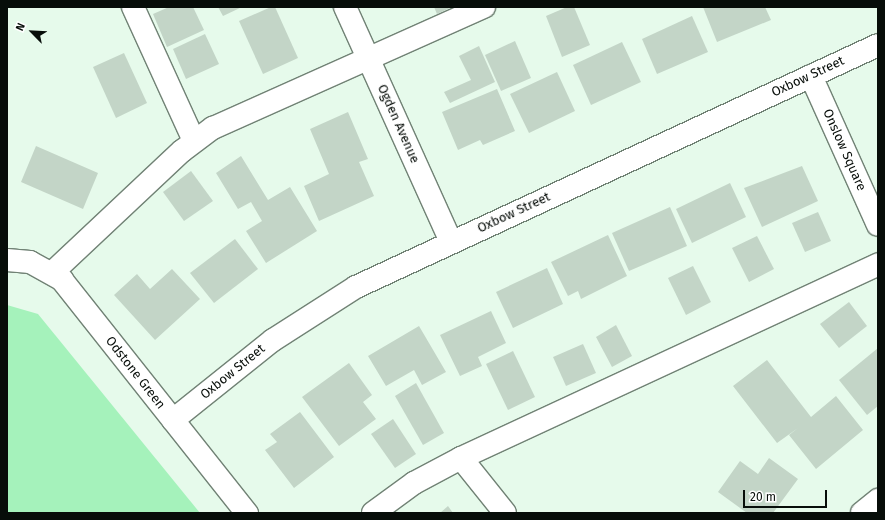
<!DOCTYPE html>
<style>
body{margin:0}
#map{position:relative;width:885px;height:520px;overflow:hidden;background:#e6faeb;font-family:"Fira Sans",sans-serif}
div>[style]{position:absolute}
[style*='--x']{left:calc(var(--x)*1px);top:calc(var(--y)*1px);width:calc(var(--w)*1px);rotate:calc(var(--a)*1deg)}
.green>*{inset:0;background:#a5f2bb}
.building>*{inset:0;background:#c3d5c7}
.roads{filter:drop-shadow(1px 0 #718275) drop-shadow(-1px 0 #718275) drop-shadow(0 1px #718275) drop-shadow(0 -1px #718275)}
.minor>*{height:22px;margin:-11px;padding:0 11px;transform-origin:11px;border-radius:11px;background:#fff}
span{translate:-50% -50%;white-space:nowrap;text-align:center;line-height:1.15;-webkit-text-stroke:4px #fff;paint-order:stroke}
.street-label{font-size:13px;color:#070d09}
.frame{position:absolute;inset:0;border:8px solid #070d09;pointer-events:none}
.north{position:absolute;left:12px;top:12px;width:40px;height:40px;-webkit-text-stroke:3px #fff;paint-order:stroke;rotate:294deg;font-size:11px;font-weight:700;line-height:16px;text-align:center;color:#070d09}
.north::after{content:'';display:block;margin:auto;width:14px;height:18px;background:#070d09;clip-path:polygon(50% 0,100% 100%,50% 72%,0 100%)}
.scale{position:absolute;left:743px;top:490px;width:84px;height:18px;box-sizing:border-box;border:2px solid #070d09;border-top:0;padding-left:5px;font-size:12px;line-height:14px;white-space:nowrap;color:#070d09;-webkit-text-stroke:3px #fff;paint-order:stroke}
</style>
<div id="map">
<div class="green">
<div style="clip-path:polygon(7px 305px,38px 314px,200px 513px,7px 513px)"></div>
</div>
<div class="building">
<div style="clip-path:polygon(169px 7px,193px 7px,204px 30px,167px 47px,153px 14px)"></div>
<div style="clip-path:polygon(218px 7px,242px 7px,223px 16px)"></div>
<div style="clip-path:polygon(271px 7px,275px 7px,298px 58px,263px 74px,239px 21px)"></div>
<div style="clip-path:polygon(434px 7px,452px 7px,437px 14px)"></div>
<div style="clip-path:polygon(567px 7px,574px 7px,590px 45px,562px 57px,546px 16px)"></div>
<div style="clip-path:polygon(703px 7px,765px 7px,771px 20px,717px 42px)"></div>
<div style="clip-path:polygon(692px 16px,708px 52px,657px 74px,642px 39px)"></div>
<div style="clip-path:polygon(205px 34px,219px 64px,186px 79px,173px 49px)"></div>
<div style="clip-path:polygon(515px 41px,531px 78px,501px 91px,485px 55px)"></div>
<div style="clip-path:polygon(622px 42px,641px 82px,591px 105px,573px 65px)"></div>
<div style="clip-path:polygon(479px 46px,495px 82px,450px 103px,444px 92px,471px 80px,459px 56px)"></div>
<div style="clip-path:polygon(124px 53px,147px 103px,116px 118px,93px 67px)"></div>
<div style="clip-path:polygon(557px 72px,575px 111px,529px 133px,510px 94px)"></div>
<div style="clip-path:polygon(497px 89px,515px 131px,483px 145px,480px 140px,458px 150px,442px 112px)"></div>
<div style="clip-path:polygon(348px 112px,368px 159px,359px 162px,374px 196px,319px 221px,304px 186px,329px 174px,310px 129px)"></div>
<div style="clip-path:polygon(36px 146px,98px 173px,83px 209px,21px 182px)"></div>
<div style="clip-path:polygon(241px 156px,268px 200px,290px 187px,317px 231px,266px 263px,246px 231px,262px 221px,251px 202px,238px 209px,216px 173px)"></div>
<div style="clip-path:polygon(802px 166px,818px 201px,762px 227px,744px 188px)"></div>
<div style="clip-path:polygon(191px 171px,213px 201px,184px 221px,163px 192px)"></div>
<div style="clip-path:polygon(730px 183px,746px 217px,692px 243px,676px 209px)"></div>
<div style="clip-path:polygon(670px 207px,687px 246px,629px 271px,612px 233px)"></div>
<div style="clip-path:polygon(818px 212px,831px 241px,805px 252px,792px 223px)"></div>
<div style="clip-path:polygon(608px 235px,627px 276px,581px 299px,578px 291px,568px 296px,551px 262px)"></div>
<div style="clip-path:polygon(757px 236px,774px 269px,749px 282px,732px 248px)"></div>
<div style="clip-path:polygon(235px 239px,258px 269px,214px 303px,190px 273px)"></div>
<div style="clip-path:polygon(693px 266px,711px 302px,686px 315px,668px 278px)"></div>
<div style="clip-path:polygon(547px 268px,563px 304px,513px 328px,496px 292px)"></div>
<div style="clip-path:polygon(172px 269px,200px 299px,155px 340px,114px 295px,137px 274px,150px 289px)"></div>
<div style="clip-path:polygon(849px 302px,867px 326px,839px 348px,820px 324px)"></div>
<div style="clip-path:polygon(491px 311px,506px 343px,478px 357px,482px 366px,460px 376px,440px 335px)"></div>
<div style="clip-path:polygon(616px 325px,632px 356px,612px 367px,596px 337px)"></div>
<div style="clip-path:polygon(419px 326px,446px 372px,422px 385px,414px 370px,386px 386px,368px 356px)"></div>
<div style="clip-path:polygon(583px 344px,596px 373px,566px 386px,553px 357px)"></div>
<div style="clip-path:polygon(878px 348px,878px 406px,867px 415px,839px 380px)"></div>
<div style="clip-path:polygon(513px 351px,535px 397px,508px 410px,486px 364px)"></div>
<div style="clip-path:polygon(767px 360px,811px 417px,836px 396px,863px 430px,816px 469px,789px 435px,798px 428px,777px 443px,733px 386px)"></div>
<div style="clip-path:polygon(349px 363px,372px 395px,363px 402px,376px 419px,339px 446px,302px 397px)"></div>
<div style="clip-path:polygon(416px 383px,444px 433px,423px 445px,395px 396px)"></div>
<div style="clip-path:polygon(300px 412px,334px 457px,294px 488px,265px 450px,277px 442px,270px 434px)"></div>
<div style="clip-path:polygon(393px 419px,416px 454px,395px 468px,371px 434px)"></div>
<div style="clip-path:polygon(769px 458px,798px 479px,773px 513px,747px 513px,718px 492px,740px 461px,758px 474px)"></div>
<div style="clip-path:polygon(448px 506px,453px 513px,440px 513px)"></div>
</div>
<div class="roads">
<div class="minor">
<div style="--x:133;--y:7;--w:147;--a:65.5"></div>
<div style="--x:345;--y:7;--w:258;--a:65.7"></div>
<div style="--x:811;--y:76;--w:163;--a:65.8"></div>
<div style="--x:7;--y:260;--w:23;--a:5"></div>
<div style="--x:30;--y:262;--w:37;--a:29"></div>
<div style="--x:62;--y:280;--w:298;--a:51.6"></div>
<div style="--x:53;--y:272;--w:177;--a:-43.2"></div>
<div style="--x:182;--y:151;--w:39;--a:-37"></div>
<div style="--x:213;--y:128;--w:297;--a:-24.1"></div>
<div style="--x:173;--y:420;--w:128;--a:-38.7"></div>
<div style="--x:273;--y:340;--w:98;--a:-32.6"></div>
<div style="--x:356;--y:287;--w:575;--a:-24.87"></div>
<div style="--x:461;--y:458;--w:70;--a:51.3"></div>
<div style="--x:373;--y:513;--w:51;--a:-36.2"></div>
<div style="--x:414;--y:483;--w:53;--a:-28"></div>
<div style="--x:461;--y:458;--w:460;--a:-24.9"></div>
<div style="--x:862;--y:513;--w:21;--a:-39"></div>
</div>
</div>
<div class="street-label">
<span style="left:808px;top:77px;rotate:-25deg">Oxbow Street</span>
<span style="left:398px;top:124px;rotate:66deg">Ogden Avenue</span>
<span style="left:844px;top:150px;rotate:66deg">Onslow Square</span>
<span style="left:514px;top:213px;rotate:-25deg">Oxbow Street</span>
<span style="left:233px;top:372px;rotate:-39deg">Oxbow Street</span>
<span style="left:135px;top:373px;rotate:52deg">Odstone Green</span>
</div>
<div class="frame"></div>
<div class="north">N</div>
<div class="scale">20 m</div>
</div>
